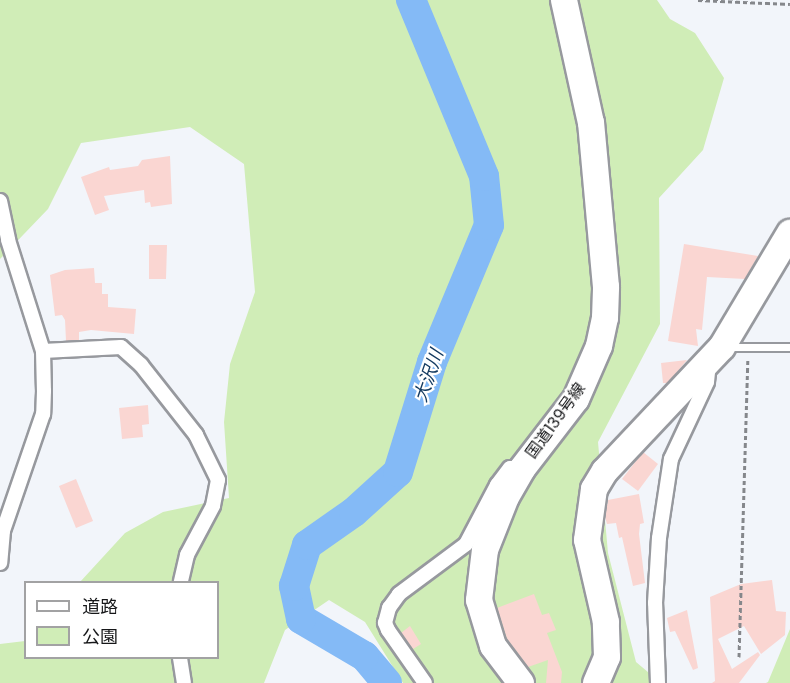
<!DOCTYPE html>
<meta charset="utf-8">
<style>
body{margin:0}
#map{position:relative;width:790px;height:683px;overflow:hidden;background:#f2f5fa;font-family:Poppins,"Noto Sans JP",sans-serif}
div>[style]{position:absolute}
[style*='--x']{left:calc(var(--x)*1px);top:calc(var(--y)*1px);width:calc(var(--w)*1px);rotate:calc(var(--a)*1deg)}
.green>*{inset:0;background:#d0edb7}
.river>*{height:30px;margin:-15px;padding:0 15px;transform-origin:15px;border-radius:15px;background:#84baf6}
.building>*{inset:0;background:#fad6d2}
.path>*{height:3px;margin-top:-1.5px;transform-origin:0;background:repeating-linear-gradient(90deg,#85878b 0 4.5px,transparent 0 7.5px)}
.roads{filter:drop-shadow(2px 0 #97999e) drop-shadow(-2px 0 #97999e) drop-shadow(0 2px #97999e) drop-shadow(0 -2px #97999e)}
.lane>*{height:7px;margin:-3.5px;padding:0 3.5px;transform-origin:3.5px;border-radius:3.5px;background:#fff}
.street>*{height:14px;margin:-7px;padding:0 7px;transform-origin:7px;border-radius:7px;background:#fff}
.highway>*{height:26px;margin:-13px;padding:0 13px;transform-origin:13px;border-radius:13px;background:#fff}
span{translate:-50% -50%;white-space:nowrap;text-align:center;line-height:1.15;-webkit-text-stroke:4.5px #fff;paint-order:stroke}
.street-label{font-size:16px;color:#161719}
.water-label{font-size:18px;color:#153b61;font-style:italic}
.legend{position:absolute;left:24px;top:581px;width:195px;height:78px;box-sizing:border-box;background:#fff;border:2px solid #a2a2a3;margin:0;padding:8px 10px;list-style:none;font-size:18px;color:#161719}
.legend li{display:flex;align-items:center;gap:12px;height:30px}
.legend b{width:30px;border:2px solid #a2a2a3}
</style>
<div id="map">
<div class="green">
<div style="clip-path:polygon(0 0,657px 0,670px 19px,695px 33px,724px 78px,703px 150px,659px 198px,660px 324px,598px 442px,608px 553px,636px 662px,661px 683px,403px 683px,365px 622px,329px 600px,285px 630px,264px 683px,0 683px,0 644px,25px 641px,26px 658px,218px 658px,218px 582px,80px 582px,125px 533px,163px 512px,229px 498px,224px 422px,230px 364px,255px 292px,244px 164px,190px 127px,81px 143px,48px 209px,0 259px)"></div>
<div style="clip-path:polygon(790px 629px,790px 683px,766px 683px,768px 682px)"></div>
</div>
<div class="river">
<div style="--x:387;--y:683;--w:35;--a:-130"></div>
<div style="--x:364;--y:656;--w:73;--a:-149.6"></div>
<div style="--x:301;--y:619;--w:34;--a:-102"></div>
<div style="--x:294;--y:586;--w:43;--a:-72.4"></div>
<div style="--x:307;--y:545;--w:57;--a:-35.1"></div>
<div style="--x:354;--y:512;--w:59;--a:-42.3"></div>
<div style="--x:398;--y:472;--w:115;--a:-72.8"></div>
<div style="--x:432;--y:362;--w:148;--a:-67.4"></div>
<div style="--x:489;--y:225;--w:49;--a:-95.8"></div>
<div style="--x:484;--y:176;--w:191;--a:-112.5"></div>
</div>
<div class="building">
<div style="clip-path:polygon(170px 156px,172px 204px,151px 207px,150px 202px,145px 203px,144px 190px,104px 196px,109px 210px,95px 215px,81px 177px,109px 167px,110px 170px,138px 166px,142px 160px)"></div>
<div style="clip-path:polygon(684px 244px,758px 256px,745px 279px,707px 277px,702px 330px,696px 329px,698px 346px,668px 341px)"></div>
<div style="clip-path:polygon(149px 245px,167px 245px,166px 279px,149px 279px)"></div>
<div style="clip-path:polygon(94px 268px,95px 283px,102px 283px,102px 294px,108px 294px,108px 307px,136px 309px,134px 334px,91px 330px,79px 332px,79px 340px,66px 341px,65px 320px,62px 315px,55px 316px,50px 275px,65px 270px)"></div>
<div style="clip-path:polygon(687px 360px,668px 383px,663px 383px,661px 363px)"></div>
<div style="clip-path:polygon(148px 405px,149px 424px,142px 425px,143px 437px,122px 439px,119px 408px)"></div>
<div style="clip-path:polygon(643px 452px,658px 464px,638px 491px,622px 479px)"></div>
<div style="clip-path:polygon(76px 479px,93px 521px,76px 528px,59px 486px)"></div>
<div style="clip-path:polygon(639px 494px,644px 523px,640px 524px,639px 534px,645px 583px,633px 586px,622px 537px,619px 538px,616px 523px,607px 524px,605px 517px,608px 500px)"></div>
<div style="clip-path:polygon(772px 580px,776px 611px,786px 612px,785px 635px,761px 654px,744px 626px,718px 639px,732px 669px,758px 652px,760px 655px,739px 683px,712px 683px,715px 681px,710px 597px,741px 584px)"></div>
<div style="clip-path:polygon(534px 594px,542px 615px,549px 613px,556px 630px,547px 633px,562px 672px,561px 683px,546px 683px,548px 660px,528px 667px,507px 639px,497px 608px)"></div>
<div style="clip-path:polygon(687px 610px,698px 668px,693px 670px,675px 631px,670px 632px,667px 618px)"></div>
<div style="clip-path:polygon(410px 626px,421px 644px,413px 649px,401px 633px)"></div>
</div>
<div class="path">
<div style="--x:698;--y:0;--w:92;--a:2.5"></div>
<div style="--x:739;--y:657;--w:298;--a:-88.3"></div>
</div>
<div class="roads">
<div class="lane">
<div style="--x:730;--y:347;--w:60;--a:0"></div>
</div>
<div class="street">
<div style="--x:0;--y:201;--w:40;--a:78"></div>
<div style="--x:8;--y:240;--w:116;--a:72.5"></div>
<div style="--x:43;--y:351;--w:40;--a:88.6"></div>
<div style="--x:44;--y:391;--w:23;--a:92"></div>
<div style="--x:43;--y:414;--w:124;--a:108.9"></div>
<div style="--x:3;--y:531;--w:32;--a:95"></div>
<div style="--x:43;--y:351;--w:78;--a:-2.9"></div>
<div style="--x:121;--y:347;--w:27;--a:42"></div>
<div style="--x:141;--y:365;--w:89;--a:51.8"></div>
<div style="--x:196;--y:435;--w:50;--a:63.9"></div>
<div style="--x:218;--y:480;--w:26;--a:101"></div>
<div style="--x:213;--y:506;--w:55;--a:118"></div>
<div style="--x:187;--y:555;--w:28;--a:103"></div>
<div style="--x:180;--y:658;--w:25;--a:81"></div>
<div style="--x:425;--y:683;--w:65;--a:-124.9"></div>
<div style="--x:388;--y:630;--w:8;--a:-113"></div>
<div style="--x:385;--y:623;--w:16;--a:-75"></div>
<div style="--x:389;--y:608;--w:17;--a:-54"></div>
<div style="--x:399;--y:594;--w:84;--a:-36.7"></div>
<div style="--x:466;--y:544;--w:67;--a:-62.3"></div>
<div style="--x:497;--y:485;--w:21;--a:-53"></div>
<div style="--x:510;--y:468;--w:6;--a:0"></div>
<div style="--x:658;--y:683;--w:80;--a:-92.1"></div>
<div style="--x:655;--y:603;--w:65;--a:-86.5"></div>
<div style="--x:659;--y:538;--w:80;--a:-81.4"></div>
<div style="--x:671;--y:459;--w:85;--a:-64.9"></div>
<div style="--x:707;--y:382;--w:18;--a:-84"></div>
</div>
<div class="highway">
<div style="--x:521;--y:683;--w:46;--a:-127.1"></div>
<div style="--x:493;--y:646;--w:48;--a:-106.9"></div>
<div style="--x:479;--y:600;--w:50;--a:-83.2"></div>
<div style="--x:485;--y:550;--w:57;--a:-68.4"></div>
<div style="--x:506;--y:497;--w:32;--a:-60"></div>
<div style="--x:522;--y:469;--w:88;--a:-52.4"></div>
<div style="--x:576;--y:399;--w:58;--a:-66.5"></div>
<div style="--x:599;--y:346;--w:29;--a:-78"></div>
<div style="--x:605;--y:318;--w:31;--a:-88"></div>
<div style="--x:606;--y:287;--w:165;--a:-95.2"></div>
<div style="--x:591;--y:123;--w:126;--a:-102.4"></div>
<div style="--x:596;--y:683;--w:28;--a:-67"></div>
<div style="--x:607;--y:657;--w:35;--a:-92"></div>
<div style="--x:606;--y:622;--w:84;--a:-103"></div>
<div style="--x:587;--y:540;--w:51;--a:-82.2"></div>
<div style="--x:594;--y:489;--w:21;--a:-59"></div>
<div style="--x:605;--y:471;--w:170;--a:-46.7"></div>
<div style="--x:722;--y:347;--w:133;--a:-59.2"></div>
</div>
</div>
<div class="street-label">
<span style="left:556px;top:421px;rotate:-54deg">国道139号線</span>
</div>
<div class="water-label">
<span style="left:429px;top:376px;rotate:-71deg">大沢川</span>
</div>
<ul class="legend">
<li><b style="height:8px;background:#fff"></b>道路</li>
<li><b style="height:16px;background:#d0edb7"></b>公園</li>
</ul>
</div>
